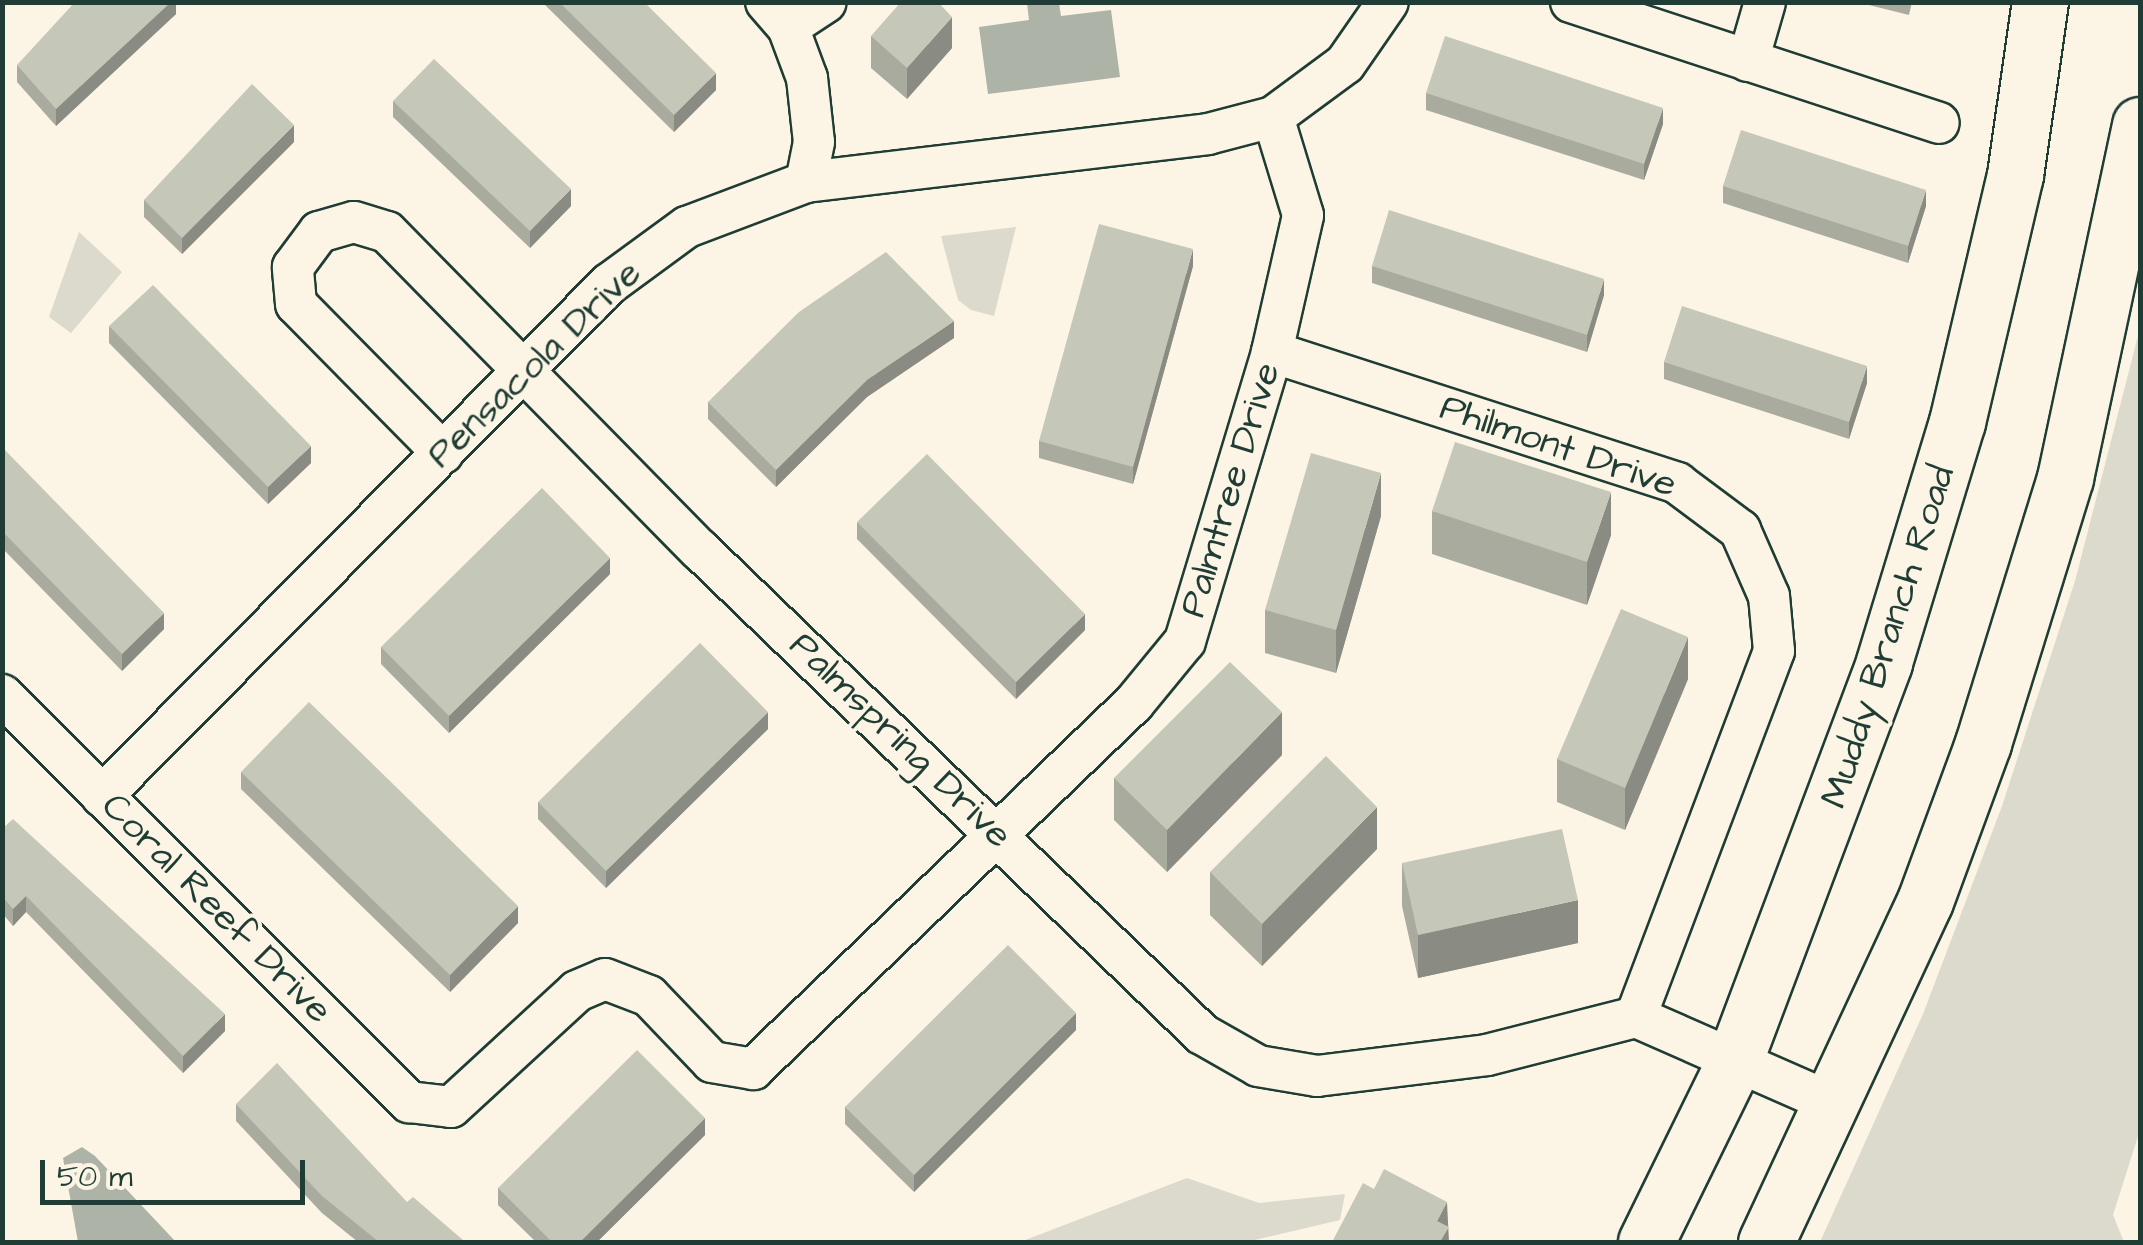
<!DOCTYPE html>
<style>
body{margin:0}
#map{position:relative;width:2143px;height:1245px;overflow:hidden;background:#fcf5e5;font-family:"Architects Daughter",sans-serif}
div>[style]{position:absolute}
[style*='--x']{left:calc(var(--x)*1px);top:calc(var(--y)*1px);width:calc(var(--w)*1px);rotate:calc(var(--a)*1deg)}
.green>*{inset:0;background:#dcdacc}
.water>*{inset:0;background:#aeb3a7}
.roads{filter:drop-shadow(2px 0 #1f3d34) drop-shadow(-2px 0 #1f3d34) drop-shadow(0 2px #1f3d34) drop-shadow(0 -2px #1f3d34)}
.minor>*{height:40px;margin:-20px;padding:0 20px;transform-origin:20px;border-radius:20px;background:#fcf5e5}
.secondary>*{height:55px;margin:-27.5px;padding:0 27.5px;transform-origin:27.5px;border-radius:27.5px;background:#fcf5e5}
.wall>*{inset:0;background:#a9ab9f}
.shaded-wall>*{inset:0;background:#8a8b82}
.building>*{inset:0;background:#c5c7b9}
span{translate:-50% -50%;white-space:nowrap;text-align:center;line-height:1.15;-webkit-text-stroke:8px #fcf5e5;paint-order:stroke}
.street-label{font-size:38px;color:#1f3d34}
.frame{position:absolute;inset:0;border:5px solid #1f3d34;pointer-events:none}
.scale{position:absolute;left:40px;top:1160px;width:265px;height:45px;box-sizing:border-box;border:5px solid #1f3d34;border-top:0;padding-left:12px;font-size:30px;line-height:35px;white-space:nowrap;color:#1f3d34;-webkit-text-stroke:8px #fcf5e5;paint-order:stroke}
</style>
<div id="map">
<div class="green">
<div style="clip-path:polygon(1016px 227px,994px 316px,971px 310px,958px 300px,941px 236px)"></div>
<div style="clip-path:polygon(79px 232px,122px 272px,71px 333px,49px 317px)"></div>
<div style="clip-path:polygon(2140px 328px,2140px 1130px,2113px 1215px,2124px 1242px,1820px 1242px,1923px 1014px,2002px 806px,2075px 581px)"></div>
<div style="clip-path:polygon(1187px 1178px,1259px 1203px,1345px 1194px,1340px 1220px,1246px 1242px,1020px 1242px)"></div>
</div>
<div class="water">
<div style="clip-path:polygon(1027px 3px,1059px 3px,1061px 16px,1111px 10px,1120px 77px,988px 94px,979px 27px,1029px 20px)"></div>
<div style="clip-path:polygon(82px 1147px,95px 1156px,176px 1242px,78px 1242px,63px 1158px)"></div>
</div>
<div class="roads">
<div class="minor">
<div style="--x:766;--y:2;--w:33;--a:49"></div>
<div style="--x:788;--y:27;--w:54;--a:69.6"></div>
<div style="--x:807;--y:78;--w:64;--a:83.8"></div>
<div style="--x:814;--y:142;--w:41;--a:101.3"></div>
<div style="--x:1571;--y:2;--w:387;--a:18.2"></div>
<div style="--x:788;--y:27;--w:45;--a:-33.3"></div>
<div style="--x:1748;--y:61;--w:61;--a:-73.9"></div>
<div style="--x:1272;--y:352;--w:426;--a:17.9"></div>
<div style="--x:1677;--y:483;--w:79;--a:36.7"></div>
<div style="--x:1740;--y:530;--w:72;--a:66.3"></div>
<div style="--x:1769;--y:596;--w:55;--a:84.8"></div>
<div style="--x:1774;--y:651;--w:391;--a:110.7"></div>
<div style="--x:443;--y:453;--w:209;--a:-134.6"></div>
<div style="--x:296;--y:304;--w:37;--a:-95"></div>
<div style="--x:293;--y:267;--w:44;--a:-53.4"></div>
<div style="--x:319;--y:232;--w:36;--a:-16"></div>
<div style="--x:354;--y:222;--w:34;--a:17"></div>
<div style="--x:387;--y:232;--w:446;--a:45.5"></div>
<div style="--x:700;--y:550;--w:697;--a:43.95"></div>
<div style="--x:1202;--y:1034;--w:64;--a:29.7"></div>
<div style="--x:1258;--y:1066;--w:60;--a:9.6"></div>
<div style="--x:1317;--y:1076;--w:171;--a:-7"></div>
<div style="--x:1487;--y:1055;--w:154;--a:-14.3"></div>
<div style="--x:1636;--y:1017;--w:216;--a:23.7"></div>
<div style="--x:2;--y:695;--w:576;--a:45"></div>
<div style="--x:409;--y:1102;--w:42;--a:6.8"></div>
<div style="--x:451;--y:1107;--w:171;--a:-42.6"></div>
<div style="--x:577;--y:991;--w:30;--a:-23"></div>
<div style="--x:605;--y:979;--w:47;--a:21.1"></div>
<div style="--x:649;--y:996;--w:91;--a:46.3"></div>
<div style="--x:712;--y:1062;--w:42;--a:9.7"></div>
<div style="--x:753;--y:1069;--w:528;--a:-43.85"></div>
<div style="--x:1134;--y:703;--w:80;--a:-50.6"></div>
<div style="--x:1185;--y:641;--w:302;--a:-73.2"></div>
<div style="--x:1272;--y:352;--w:140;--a:-77.2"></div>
<div style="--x:1303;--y:215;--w:102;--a:-107"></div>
<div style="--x:102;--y:796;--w:721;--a:-45.28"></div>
<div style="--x:609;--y:284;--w:97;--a:-36.2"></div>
<div style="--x:687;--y:227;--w:127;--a:-20.7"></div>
<div style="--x:806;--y:182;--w:405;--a:-6.8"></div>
<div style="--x:1208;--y:134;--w:67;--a:-14.7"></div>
<div style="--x:1273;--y:117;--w:89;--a:-36.4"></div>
<div style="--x:1345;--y:64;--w:75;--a:-55.3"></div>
</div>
<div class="secondary">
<div style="--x:1646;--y:1242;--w:200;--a:-63.9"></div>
<div style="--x:1734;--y:1062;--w:427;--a:-69.4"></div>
<div style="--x:1884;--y:662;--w:251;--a:-73.1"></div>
<div style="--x:1957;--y:422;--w:254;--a:-76.8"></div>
<div style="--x:2015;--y:175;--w:175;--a:-81.8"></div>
<div style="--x:1766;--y:1242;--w:376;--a:-65"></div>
<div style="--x:1925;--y:901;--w:168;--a:-69.8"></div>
<div style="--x:1983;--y:743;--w:277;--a:-72.8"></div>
<div style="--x:2065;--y:478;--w:361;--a:-78"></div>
</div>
</div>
<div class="wall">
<div style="clip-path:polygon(176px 2px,176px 14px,56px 126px,17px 82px,17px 65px)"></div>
<div style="clip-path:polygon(542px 2px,644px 2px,716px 90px,674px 132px)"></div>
<div style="clip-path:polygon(1857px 2px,1912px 2px,1909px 15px)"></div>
<div style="clip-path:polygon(871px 36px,952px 48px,907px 99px,871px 68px)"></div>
<div style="clip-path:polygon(1426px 93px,1663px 124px,1644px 180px,1426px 110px)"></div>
<div style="clip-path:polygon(393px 101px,571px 206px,530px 248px,393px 117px)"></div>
<div style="clip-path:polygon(294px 142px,182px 254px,144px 217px,144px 200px)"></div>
<div style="clip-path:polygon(1723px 186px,1926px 206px,1908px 263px,1723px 203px)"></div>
<div style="clip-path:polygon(1193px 266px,1133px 484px,1039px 458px,1039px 441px)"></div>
<div style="clip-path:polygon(1372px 266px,1604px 295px,1587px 352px,1372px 283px)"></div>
<div style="clip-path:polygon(109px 326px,311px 463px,268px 504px,109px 343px)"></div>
<div style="clip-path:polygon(954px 338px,867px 397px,776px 487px,708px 419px,708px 402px)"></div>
<div style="clip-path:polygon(1664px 362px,1867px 383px,1849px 439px,1664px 379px)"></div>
<div style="clip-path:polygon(2px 447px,164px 629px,122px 671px,2px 548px)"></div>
<div style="clip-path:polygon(1432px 511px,1611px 535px,1587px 605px,1432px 554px)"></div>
<div style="clip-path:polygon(1381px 516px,1336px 673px,1265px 653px,1265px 610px)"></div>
<div style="clip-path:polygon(857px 522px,1085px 630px,1016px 699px,857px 539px)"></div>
<div style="clip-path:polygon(610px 574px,449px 733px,381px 664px,381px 647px)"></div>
<div style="clip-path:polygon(1688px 679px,1625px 830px,1557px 802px,1557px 759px)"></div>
<div style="clip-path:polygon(768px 729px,606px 888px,538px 819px,538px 802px)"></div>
<div style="clip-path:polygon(1282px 755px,1167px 872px,1114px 820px,1114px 778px)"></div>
<div style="clip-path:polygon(241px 772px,518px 923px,450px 992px,241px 789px)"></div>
<div style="clip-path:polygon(2px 829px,225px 1031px,183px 1073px,26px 912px,13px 926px,2px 913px)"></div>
<div style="clip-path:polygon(1377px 849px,1262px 966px,1210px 915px,1210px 872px)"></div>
<div style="clip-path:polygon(1402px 863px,1578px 943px,1418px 978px,1402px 906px)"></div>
<div style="clip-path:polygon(1076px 1030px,914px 1192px,845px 1124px,845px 1107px)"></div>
<div style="clip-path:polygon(236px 1104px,463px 1242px,358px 1242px,322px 1213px,236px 1121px)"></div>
<div style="clip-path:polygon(705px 1135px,597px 1242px,536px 1242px,498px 1205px,498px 1188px)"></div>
</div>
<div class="shaded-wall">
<div style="clip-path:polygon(171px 2px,176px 2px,176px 14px,56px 126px,56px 109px)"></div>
<div style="clip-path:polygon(952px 17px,952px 48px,907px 99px,907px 68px)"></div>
<div style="clip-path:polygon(716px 73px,716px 90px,674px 132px,674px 115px)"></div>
<div style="clip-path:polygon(1663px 108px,1663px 124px,1644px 180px,1644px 164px)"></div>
<div style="clip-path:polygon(294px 125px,294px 142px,182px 254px,182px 238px)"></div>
<div style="clip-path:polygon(571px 189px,571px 206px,530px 248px,530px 231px)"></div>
<div style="clip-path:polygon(1926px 190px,1926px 206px,1908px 263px,1908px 246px)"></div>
<div style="clip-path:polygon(1193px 249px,1193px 266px,1133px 484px,1133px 467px)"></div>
<div style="clip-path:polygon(1604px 279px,1604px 295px,1587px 352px,1587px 335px)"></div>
<div style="clip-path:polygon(954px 321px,954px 338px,867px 397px,776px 487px,776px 470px,867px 380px)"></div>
<div style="clip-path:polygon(1867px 366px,1867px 383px,1849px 439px,1849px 422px)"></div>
<div style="clip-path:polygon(311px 446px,311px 463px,268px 504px,268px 487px)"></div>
<div style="clip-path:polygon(1381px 473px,1381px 516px,1336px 673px,1336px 630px)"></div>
<div style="clip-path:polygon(1611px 492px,1611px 535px,1587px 605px,1587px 562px)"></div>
<div style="clip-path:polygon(610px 558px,610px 574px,449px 733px,449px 716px)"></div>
<div style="clip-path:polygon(164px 613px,164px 629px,122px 671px,122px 654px)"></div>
<div style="clip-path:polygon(1085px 614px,1085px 630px,1016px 699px,1016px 682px)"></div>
<div style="clip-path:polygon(1688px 637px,1688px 679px,1625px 830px,1625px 788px)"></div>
<div style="clip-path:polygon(768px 712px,768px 729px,606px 888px,606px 871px)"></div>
<div style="clip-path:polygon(1282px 712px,1282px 755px,1167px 872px,1167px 830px)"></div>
<div style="clip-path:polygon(1377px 807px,1377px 849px,1262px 966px,1262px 924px)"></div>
<div style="clip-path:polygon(26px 896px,26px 912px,13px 926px,13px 909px)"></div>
<div style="clip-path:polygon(1578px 900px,1578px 943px,1418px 978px,1418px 935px)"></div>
<div style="clip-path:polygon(518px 906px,518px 923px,450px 992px,450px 975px)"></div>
<div style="clip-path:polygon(1076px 1013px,1076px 1030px,914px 1192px,914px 1175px)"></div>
<div style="clip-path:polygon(225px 1014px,225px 1031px,183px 1073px,183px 1056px)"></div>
<div style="clip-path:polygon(705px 1118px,705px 1135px,597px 1242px,580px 1242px)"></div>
<div style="clip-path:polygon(1447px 1202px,1449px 1242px,1437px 1242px,1437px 1221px)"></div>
</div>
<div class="building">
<div style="clip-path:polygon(75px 2px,171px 2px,56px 109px,17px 65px)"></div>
<div style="clip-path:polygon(559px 2px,644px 2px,716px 73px,674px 115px)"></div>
<div style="clip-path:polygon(901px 2px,938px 2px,952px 17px,907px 68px,871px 36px)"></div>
<div style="clip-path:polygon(1445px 36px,1663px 108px,1644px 164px,1426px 93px)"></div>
<div style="clip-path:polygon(434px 59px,571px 189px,530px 231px,393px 101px)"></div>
<div style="clip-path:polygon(252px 84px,294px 125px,182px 238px,144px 200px)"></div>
<div style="clip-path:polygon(1741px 130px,1926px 190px,1908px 246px,1723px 186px)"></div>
<div style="clip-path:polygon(1389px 210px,1604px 279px,1587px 335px,1372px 266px)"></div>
<div style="clip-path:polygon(1099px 224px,1193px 249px,1133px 467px,1039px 441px)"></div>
<div style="clip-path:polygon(886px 252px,954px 321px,867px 380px,776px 470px,708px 402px,799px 312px)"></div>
<div style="clip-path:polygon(153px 285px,311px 446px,268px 487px,109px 326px)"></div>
<div style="clip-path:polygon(1682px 306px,1867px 366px,1849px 422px,1664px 362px)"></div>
<div style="clip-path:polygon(1455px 442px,1611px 492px,1587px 562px,1432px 511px)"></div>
<div style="clip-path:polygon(2px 447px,164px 613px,122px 654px,2px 531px)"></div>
<div style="clip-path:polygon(1311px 453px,1381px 473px,1336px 630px,1265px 610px)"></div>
<div style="clip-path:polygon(927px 454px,1085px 614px,1016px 682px,857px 522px)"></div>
<div style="clip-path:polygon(542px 488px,610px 558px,449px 716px,381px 647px)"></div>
<div style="clip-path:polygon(1621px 609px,1688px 637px,1625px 788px,1557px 759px)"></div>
<div style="clip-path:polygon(700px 643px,768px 712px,606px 871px,538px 802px)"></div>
<div style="clip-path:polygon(1230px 662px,1282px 712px,1167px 830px,1114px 778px)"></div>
<div style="clip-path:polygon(309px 702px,518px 906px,450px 975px,241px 772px)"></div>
<div style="clip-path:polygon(1326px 756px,1377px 807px,1262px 924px,1210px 872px)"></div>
<div style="clip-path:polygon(13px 819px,225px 1014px,183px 1056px,26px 896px,13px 909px,2px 896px,2px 829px)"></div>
<div style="clip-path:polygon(1562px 829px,1578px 900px,1418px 935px,1402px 863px)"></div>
<div style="clip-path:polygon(1008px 945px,1076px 1013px,914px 1175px,845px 1107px)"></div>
<div style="clip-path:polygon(637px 1050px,705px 1118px,580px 1242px,552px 1242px,498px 1188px)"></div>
<div style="clip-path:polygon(277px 1063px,407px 1202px,413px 1197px,463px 1240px,461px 1242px,379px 1242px,322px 1196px,236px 1104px)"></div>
<div style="clip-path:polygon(1384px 1169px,1447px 1202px,1437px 1221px,1449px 1227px,1440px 1242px,1332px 1242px,1363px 1183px,1374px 1189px)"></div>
</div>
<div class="street-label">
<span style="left:535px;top:365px;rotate:-44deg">Pensacola Drive</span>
<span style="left:1558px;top:447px;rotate:19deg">Philmont Drive</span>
<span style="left:1231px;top:490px;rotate:-73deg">Palmtree Drive</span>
<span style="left:1889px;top:637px;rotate:-72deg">Muddy Branch Road</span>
<span style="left:900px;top:741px;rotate:44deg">Palmspring Drive</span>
<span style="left:216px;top:909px;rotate:45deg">Coral Reef Drive</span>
</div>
<div class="frame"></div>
<div class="scale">50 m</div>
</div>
